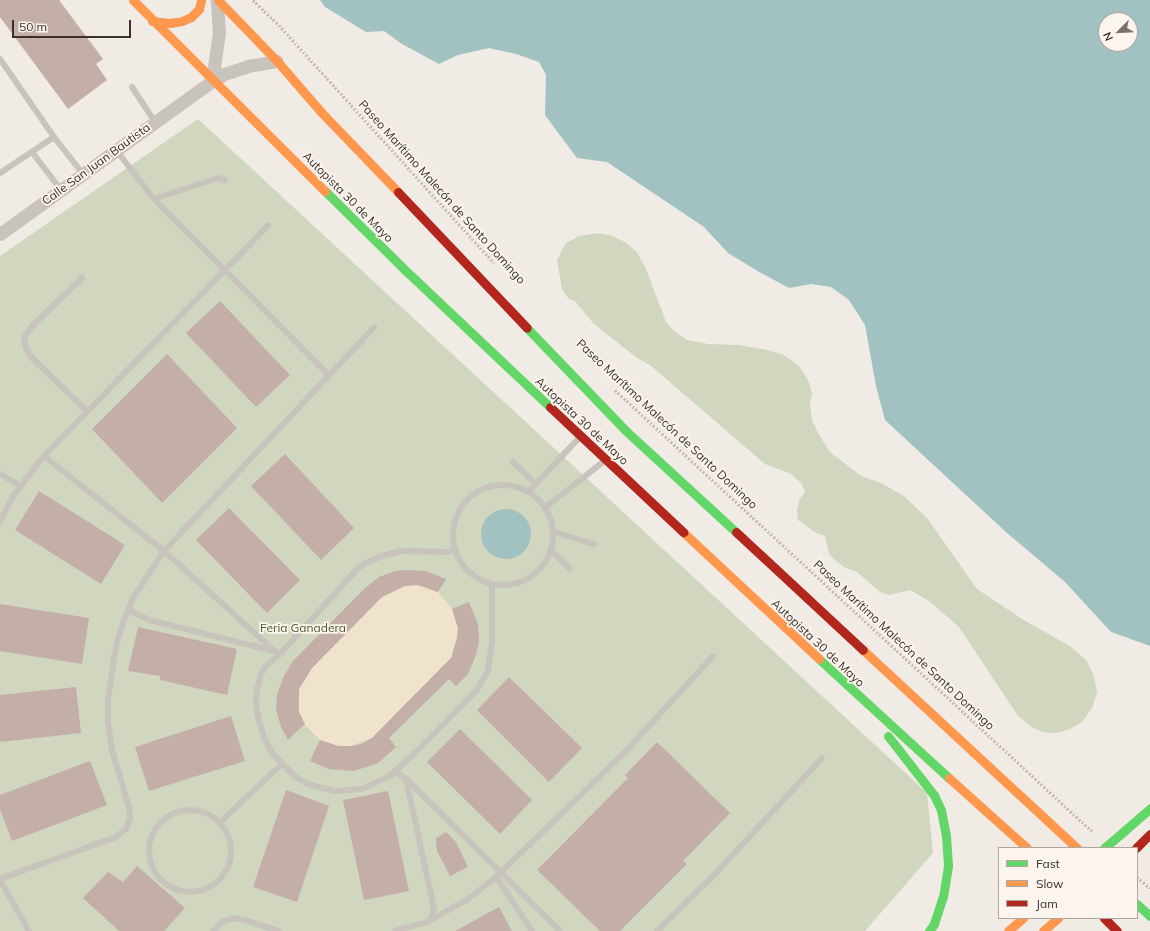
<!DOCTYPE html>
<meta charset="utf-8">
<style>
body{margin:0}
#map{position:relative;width:1150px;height:931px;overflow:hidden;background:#f0ebe5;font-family:Mulish,sans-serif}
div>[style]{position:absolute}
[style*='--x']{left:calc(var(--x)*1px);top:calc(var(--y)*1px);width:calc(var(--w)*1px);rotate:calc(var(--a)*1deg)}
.green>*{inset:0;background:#d1d6bf}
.sand>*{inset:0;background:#efe3cc}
.water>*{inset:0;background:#a1c2c1}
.round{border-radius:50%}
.building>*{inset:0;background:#c3afa7}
.path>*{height:2.5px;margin-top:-1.25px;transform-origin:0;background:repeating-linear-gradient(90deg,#c2bbb6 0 2px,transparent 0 4px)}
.lane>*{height:6px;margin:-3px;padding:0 3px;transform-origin:3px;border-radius:3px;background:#c9c3be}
.lane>.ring{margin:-3px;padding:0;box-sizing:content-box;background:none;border:6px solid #c9c3be;border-radius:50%}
.street>*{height:13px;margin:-6.5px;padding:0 6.5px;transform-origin:6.5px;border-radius:6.5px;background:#c9c3be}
.fast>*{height:9px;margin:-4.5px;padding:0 4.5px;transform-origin:4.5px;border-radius:4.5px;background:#63d668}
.slow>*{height:9px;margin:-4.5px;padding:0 4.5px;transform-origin:4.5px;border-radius:4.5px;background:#ff974d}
.jam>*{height:9px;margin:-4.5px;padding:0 4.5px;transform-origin:4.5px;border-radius:4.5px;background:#b3261e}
.fast-bridge>*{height:9px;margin:-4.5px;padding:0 4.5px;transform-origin:4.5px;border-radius:4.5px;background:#63d668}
span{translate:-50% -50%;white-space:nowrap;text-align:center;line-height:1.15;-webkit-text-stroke:3.5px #fbf5ee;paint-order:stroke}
.street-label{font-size:12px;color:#3b302b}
.park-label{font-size:12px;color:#4a5a2e}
.legend{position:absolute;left:998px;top:847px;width:140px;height:72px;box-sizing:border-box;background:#fbf5ee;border:1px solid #aea6a0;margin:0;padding:5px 7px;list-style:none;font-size:12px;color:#3b302b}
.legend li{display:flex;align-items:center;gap:8px;height:20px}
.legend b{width:20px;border:1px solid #aea6a0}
.north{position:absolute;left:1098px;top:12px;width:40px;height:40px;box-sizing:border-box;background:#fbf5ee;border:1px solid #aea6a0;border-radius:50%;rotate:246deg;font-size:11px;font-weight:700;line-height:16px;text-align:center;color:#3b302b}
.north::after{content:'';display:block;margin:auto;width:14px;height:18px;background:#7a716c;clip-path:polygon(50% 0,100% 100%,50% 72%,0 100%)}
.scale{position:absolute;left:12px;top:20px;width:119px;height:18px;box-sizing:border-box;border:2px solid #3b302b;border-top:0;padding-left:5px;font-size:12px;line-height:14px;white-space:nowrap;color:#3b302b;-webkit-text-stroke:3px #fbf5ee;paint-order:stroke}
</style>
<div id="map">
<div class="green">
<div style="clip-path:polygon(198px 119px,927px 793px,933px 853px,865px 931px,0 931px,0 256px)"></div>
<div style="clip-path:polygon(598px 233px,612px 236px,625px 242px,637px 252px,646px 269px,666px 322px,674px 331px,687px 340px,708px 344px,739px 345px,767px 350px,782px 354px,799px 366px,809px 382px,812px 394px,810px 404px,812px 420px,819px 435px,830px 452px,861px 476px,881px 483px,904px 496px,927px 518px,977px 589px,1022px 619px,1070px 646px,1086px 660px,1094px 676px,1097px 693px,1092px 708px,1082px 722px,1070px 729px,1056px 733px,1042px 732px,1032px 727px,1018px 716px,959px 627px,929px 601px,910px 590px,890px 595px,880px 592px,857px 572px,844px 567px,836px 561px,829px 554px,825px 536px,816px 533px,798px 520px,797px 511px,799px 500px,805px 492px,801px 483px,791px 474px,765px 464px,650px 365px,637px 358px,593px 323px,575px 301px,568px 298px,562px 289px,557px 260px,565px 244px,579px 236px)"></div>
</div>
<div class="sand">
<div style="clip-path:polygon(418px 585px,438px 592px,452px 609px,458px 628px,457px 638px,451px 658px,372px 738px,351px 746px,338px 746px,320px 740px,305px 725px,299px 712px,299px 689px,312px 668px,382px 597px,405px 586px)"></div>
</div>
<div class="water">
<div style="clip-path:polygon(evenodd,320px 0,1150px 0,1150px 646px,1111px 632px,1065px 582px,1007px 533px,885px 420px,876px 386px,865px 325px,849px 300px,831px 287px,811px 284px,789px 288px,761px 273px,728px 253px,704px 227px,607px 162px,577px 158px,545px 115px,546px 75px,539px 62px,516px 54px,489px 48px,458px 55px,439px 64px,402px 44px,384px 31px,366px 32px,325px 7px,320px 0,1106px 20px,1130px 20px,1130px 44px,1106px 44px,1106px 20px)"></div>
<div class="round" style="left:481px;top:509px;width:50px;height:50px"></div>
</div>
<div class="building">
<div style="clip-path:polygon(0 0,59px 0,103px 59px,96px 64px,107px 80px,68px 109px,0 17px)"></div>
<div style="clip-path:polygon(220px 301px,290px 375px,256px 407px,186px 333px)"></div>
<div style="clip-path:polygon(167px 354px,237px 428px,162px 503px,92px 429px)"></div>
<div style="clip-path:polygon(285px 454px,354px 528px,321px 560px,251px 486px)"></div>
<div style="clip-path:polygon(39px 491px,125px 545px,101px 584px,15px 530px)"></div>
<div style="clip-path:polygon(229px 508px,300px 580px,267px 613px,196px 540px)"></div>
<div style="clip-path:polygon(408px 570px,425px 571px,446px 579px,438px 592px,418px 585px,405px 586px,382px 597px,312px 668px,299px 689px,299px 712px,305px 724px,288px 740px,281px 727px,276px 710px,277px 694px,284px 676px,293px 661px,365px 588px,379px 577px,395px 571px)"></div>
<div style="clip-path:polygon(469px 602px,478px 624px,479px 641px,476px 655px,468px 674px,456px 686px,449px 679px,389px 738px,396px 747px,378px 763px,354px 771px,329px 769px,310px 761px,320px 740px,338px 746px,351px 746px,361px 744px,372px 738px,441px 668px,451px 658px,457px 638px,458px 628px,452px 609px)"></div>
<div style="clip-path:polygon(0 604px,89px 618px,82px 664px,0 651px)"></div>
<div style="clip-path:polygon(138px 627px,237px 649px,227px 695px,160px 680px,160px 676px,128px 671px)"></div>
<div style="clip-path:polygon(509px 677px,582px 748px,549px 782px,477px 710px)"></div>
<div style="clip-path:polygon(76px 687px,81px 733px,0 742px,0 695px)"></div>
<div style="clip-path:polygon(231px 716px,245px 761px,149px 791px,135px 747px)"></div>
<div style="clip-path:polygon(460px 729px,532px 800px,500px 834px,427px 762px)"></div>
<div style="clip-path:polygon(657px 742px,730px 813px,683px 861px,687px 864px,620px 931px,600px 931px,537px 870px,628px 778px,625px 775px)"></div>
<div style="clip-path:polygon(90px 761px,107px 805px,12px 841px,0 810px,0 795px)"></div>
<div style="clip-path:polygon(286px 790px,329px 806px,297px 902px,253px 887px)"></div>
<div style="clip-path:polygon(388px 791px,409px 891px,364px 900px,343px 800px)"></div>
<div style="clip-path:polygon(446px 832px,456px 842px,468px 867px,450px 876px,437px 851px,436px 838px)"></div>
<div style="clip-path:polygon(137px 866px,185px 908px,164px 931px,119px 931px,83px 898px,108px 872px,123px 882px)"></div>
<div style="clip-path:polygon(499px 907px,512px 931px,455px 931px)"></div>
</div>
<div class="path">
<div style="--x:253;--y:0;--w:36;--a:44"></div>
<div style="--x:279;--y:25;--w:321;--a:47.9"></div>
<div style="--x:615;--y:390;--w:652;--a:42.76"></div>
<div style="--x:1137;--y:877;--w:17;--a:40"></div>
</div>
<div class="lane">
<div style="--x:0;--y:59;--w:95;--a:55.3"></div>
<div style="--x:54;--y:137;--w:47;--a:51.9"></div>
<div style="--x:132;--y:87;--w:42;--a:56.7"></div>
<div style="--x:116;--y:150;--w:62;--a:52.2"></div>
<div style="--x:32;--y:152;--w:48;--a:52.7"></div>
<div style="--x:0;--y:173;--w:65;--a:-33.7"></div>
<div style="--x:225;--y:180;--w:7;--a:-164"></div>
<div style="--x:218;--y:178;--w:67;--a:161.8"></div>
<div style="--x:154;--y:199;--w:248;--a:45.2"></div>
<div style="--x:82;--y:278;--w:69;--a:136.2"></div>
<div style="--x:32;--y:326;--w:14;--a:124"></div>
<div style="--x:24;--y:338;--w:10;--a:79"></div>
<div style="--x:26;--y:348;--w:10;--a:61"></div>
<div style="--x:31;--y:357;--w:78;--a:44"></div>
<div style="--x:44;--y:456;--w:153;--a:38.4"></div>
<div style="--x:164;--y:551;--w:155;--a:42.1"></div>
<div style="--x:513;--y:462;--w:32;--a:44"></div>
<div style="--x:0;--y:474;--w:24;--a:30"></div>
<div class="ring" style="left:453px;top:485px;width:94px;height:94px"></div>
<div style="--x:529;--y:491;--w:71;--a:-46.7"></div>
<div style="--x:546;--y:507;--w:74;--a:-38.4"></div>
<div style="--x:0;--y:521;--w:30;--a:-62"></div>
<div style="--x:14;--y:495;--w:49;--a:-52.4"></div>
<div style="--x:44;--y:456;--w:322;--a:-45.8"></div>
<div style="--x:554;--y:532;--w:42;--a:16.7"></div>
<div style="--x:455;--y:549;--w:8;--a:157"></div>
<div style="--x:448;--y:552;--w:47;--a:-178.8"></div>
<div style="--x:401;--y:551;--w:23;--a:165"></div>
<div style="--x:379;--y:557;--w:14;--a:155"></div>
<div style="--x:366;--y:563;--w:9;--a:148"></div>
<div style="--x:358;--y:568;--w:118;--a:132.2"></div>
<div style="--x:279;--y:655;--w:17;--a:140"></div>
<div style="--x:266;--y:666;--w:9;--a:122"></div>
<div style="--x:261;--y:674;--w:16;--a:105"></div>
<div style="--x:257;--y:689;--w:16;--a:94"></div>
<div style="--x:256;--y:705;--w:15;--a:79"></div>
<div style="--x:259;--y:720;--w:18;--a:74"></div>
<div style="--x:264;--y:737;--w:18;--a:63"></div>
<div style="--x:272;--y:753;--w:32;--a:46"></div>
<div style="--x:294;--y:776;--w:16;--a:30"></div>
<div style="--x:308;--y:784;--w:27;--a:15"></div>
<div style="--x:334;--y:791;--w:28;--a:-4"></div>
<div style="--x:362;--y:789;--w:31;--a:-25"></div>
<div style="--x:390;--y:776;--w:33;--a:-43"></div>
<div style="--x:414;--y:754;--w:88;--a:-45.5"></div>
<div style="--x:476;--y:691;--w:23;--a:-59"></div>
<div style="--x:488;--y:671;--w:29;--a:-82"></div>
<div style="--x:492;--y:642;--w:58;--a:-90"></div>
<div style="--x:552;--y:551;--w:25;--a:45"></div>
<div style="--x:129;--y:610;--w:22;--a:27"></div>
<div style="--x:149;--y:620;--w:128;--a:14"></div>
<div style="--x:395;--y:772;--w:13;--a:32"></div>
<div style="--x:406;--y:779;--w:216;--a:44.6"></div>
<div style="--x:406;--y:779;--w:133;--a:77.8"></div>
<div style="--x:434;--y:909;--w:10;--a:107"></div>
<div class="ring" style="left:149px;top:810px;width:76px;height:76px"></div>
<div style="--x:220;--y:822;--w:85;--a:-43.1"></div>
<div style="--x:496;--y:877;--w:65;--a:56.3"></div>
<div style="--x:0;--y:879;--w:123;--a:-19.9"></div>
<div style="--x:116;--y:837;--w:13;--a:-39"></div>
<div style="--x:126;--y:829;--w:11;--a:-68"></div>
<div style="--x:130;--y:819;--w:12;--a:-95"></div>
<div style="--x:129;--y:807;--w:59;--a:-106.6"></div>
<div style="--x:112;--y:750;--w:27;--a:-98"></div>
<div style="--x:108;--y:723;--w:24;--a:-90"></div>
<div style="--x:108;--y:699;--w:54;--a:-81.4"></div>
<div style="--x:116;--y:646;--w:24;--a:-73"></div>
<div style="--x:123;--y:623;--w:27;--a:-68"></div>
<div style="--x:133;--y:598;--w:56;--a:-56.6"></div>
<div style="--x:164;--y:551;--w:307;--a:-46.8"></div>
<div style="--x:0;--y:880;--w:59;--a:60.4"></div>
<div style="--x:213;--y:931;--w:13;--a:-45"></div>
<div style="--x:222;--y:922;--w:13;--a:-18"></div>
<div style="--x:234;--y:918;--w:11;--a:10"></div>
<div style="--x:245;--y:920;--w:36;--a:18"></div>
<div style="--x:395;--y:931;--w:35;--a:-16"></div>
<div style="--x:429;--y:921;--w:45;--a:-29.4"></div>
<div style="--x:468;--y:899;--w:36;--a:-38"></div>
<div style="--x:496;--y:877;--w:180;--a:-44.1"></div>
<div style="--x:625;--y:752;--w:130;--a:-47.5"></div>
<div style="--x:657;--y:931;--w:83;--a:-44.5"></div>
<div style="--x:716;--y:873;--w:156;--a:-47.3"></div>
</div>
<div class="street">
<div style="--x:212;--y:81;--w:49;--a:-81.9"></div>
<div style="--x:219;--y:32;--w:32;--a:-94"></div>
<div style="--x:0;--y:234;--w:261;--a:-35.8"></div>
<div style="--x:212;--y:81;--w:14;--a:-30"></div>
<div style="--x:224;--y:74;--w:25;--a:-18"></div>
<div style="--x:248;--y:66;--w:29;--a:-10"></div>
</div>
<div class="fast">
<div style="--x:325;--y:191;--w:111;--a:44.6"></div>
<div style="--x:404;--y:269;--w:201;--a:43.4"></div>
<div style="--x:527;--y:328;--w:141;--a:46.1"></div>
<div style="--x:625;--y:430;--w:151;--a:42.6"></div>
<div style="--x:819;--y:659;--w:176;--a:42.5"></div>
<div style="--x:888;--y:736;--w:75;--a:52.1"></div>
<div style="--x:934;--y:795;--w:17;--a:65"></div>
<div style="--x:941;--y:810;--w:26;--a:79"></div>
<div style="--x:946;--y:836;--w:30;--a:86"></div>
<div style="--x:948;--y:866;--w:30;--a:99"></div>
<div style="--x:943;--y:896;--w:29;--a:108"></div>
<div style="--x:934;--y:924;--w:9;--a:126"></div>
<div style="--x:1124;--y:831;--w:35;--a:-41"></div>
<div style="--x:1137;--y:904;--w:18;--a:43"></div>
</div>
<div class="slow">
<div style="--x:133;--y:0;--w:271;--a:44.9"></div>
<div style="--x:218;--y:0;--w:85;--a:46"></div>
<div style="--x:277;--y:61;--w:67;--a:49.2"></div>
<div style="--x:321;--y:112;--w:111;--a:46.1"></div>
<div style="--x:152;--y:21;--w:18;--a:6"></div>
<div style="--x:170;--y:23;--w:12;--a:-9"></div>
<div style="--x:182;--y:21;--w:10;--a:-24"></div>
<div style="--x:191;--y:17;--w:11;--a:-45"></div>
<div style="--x:199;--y:9;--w:9;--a:-77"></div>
<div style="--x:683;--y:532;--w:186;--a:43"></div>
<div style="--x:863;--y:650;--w:292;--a:42.8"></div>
<div style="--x:949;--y:778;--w:105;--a:41.9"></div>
<div style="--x:1008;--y:931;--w:20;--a:-41"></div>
<div style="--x:1043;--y:931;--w:20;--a:-41"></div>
</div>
<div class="jam">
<div style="--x:398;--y:192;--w:187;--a:46.5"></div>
<div style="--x:550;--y:407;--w:183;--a:43.2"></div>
<div style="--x:736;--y:532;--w:173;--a:42.9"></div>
<div style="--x:1136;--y:848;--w:20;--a:-45"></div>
<div style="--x:1104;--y:918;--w:18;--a:45"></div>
</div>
<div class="fast-bridge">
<div style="--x:1104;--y:848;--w:26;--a:-40"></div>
</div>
<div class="street-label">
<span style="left:96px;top:164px;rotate:-36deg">Calle San Juan Bautista</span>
<span style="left:442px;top:192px;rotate:48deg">Paseo Marítimo Malecón de Santo Domingo</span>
<span style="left:348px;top:197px;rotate:45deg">Autopista 30 de Mayo</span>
<span style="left:582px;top:421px;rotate:43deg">Autopista 30 de Mayo</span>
<span style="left:667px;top:424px;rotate:43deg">Paseo Marítimo Malecón de Santo Domingo</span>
<span style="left:818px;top:643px;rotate:43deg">Autopista 30 de Mayo</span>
<span style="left:904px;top:645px;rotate:43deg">Paseo Marítimo Malecón de Santo Domingo</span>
</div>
<div class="park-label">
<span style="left:303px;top:628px">Feria Ganadera</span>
</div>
<ul class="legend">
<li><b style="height:5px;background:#63d668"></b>Fast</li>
<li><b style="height:5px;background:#ff974d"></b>Slow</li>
<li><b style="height:5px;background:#b3261e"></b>Jam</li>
</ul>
<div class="north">N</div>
<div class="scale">50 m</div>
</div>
